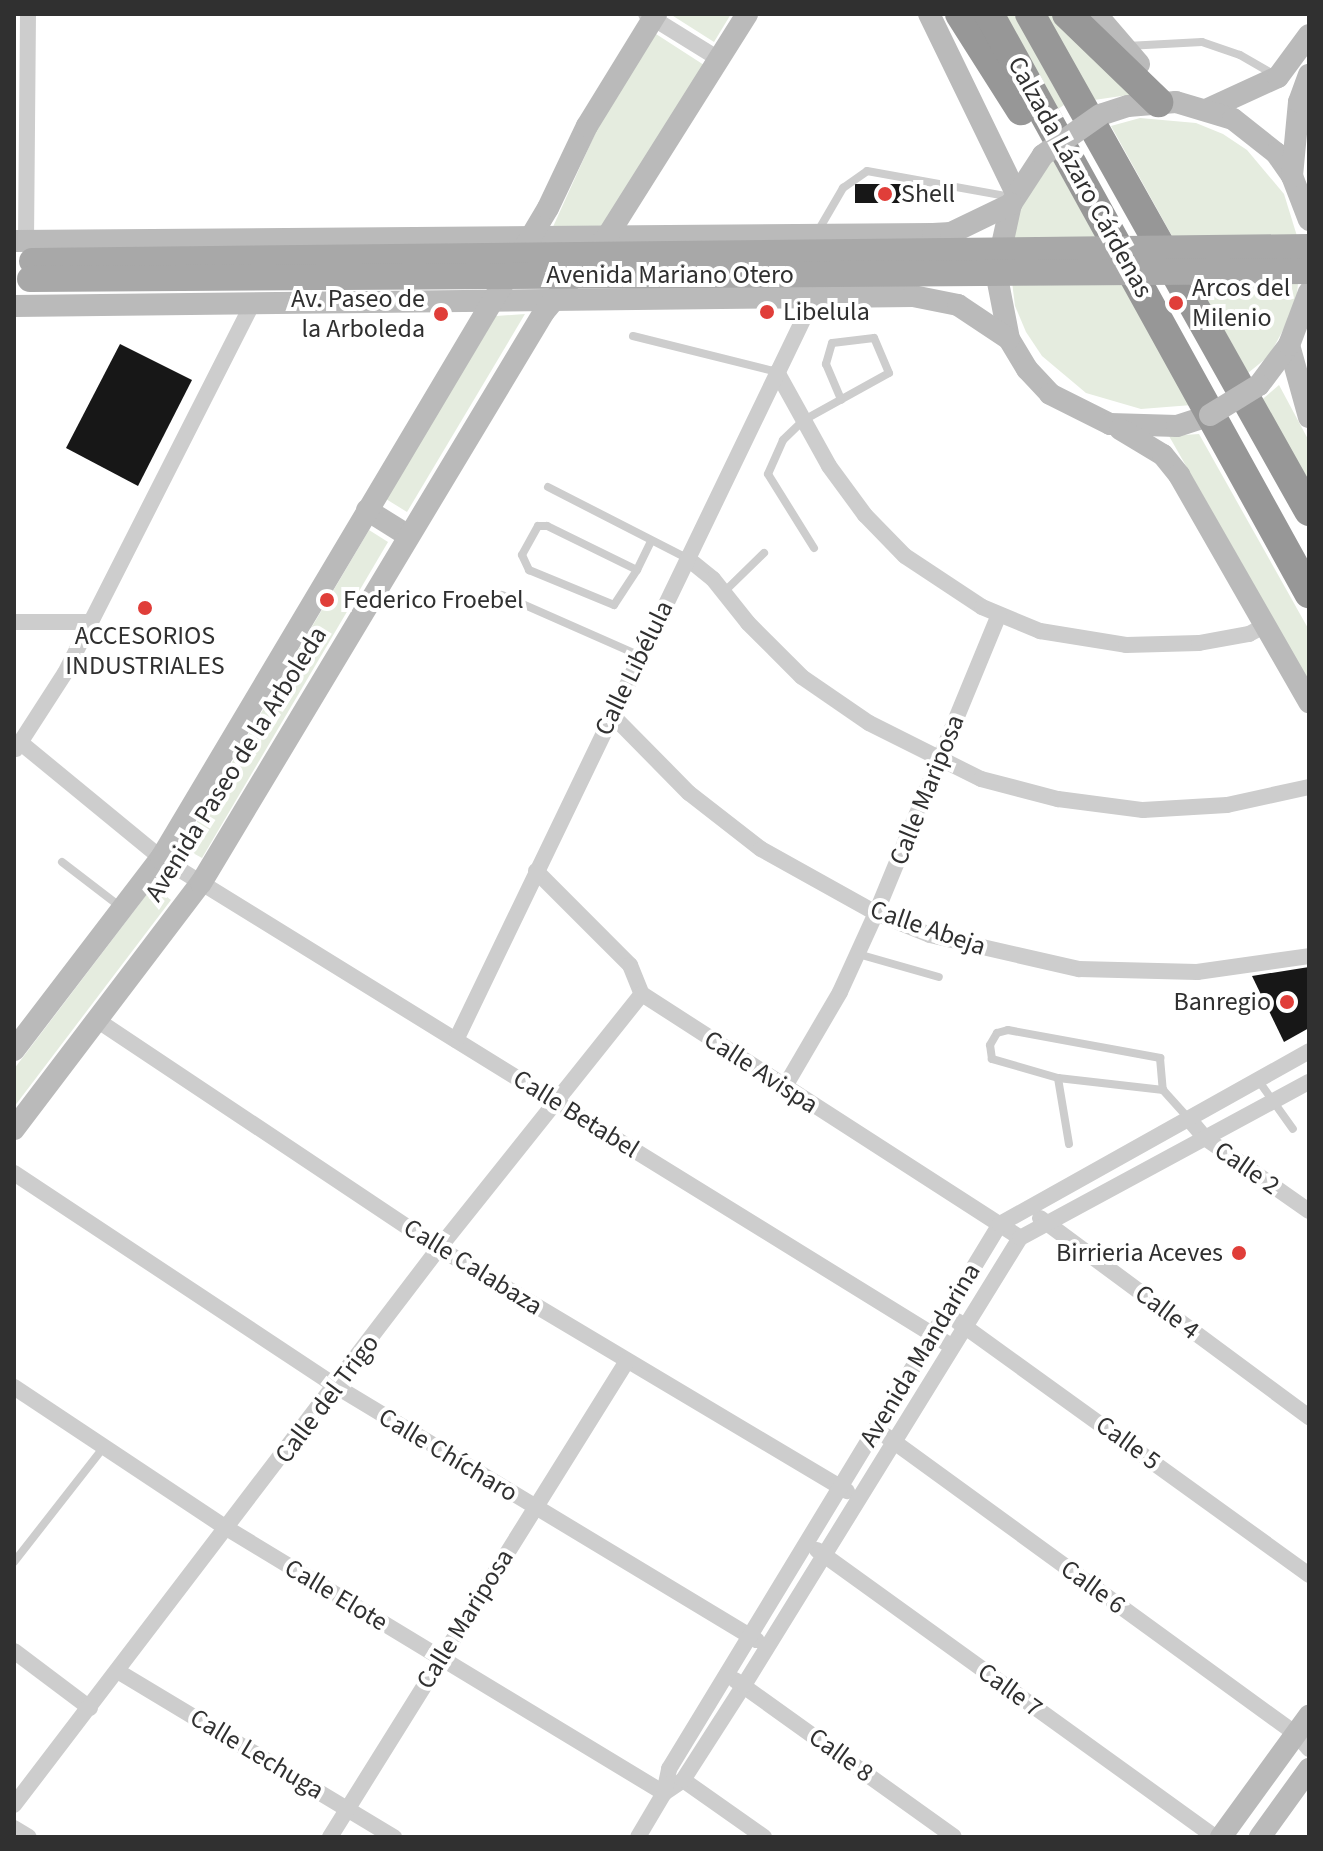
<!DOCTYPE html>
<meta charset="utf-8">
<style>
body{margin:0}
#map{position:relative;width:1323px;height:1851px;overflow:hidden;background:#fff;font-family:"Source Sans 3",sans-serif}
div>[style]{position:absolute}
[style*='--x']{left:calc(var(--x)*1px);top:calc(var(--y)*1px);width:calc(var(--w)*1px);rotate:calc(var(--a)*1deg)}
.green>*{inset:0;background:#e5ecdf}
.building>*{inset:0;background:#171717}
.lane>*{height:8px;margin:-4px;padding:0 4px;transform-origin:4px;border-radius:4px;background:#cdcdcd}
.street>*{height:16px;margin:-8px;padding:0 8px;transform-origin:8px;border-radius:8px;background:#cdcdcd}
.secondary>*{height:22px;margin:-11px;padding:0 11px;transform-origin:11px;border-radius:11px;background:#bababa}
.highway>*{height:30px;margin:-15px;padding:0 15px;transform-origin:15px;border-radius:15px;background:#979797}
.secondary-bridge>*{height:22px;margin:-11px;padding:0 11px;transform-origin:11px;border-radius:11px;background:#bababa}
.primary-bridge>*{height:26px;margin:-13px;padding:0 13px;transform-origin:13px;border-radius:13px;background:#a8a8a8}
.dots>*{width:22px;height:22px;translate:-50% -50%;box-sizing:border-box;border:4px solid #fff;border-radius:50%}
span{translate:-50% -50%;white-space:nowrap;text-align:center;line-height:1.15;-webkit-text-stroke:8px #fff;paint-order:stroke}
.street-label{font-size:26px;color:#303030}
.poi-label{font-size:26px;color:#303030}
.left{translate:0 -50%;text-align:left}
.right{translate:-100% -50%;text-align:right}
.frame{position:absolute;inset:0;border:16px solid #303030;pointer-events:none}
</style>
<div id="map">
<div class="green">
<div style="clip-path:polygon(670px 14px,731px 14px,714px 42px)"></div>
<div style="clip-path:polygon(1002px 14px,1014px 14px,1064px 105px,1055px 111px)"></div>
<div style="clip-path:polygon(1044px 14px,1061px 14px,1142px 93px,1094px 100px)"></div>
<div style="clip-path:polygon(656px 34px,704px 65px,602px 228px,552px 229px,599px 125px)"></div>
<div style="clip-path:polygon(1140px 118px,1196px 123px,1223px 134px,1247px 150px,1284px 194px,1301px 249px,1296px 306px,1269px 356px,1248px 373px,1111px 126px)"></div>
<div style="clip-path:polygon(1052px 159px,1192px 405px,1141px 409px,1086px 393px,1042px 356px,1026px 332px,1015px 306px,1008px 249px,1025px 195px)"></div>
<div style="clip-path:polygon(525px 314px,407px 512px,386px 499px,496px 316px)"></div>
<div style="clip-path:polygon(1279px 385px,1309px 441px,1309px 496px,1257px 404px)"></div>
<div style="clip-path:polygon(1199px 434px,1309px 630px,1309px 682px,1169px 436px)"></div>
<div style="clip-path:polygon(369px 530px,388px 542px,202px 858px,182px 847px)"></div>
<div style="clip-path:polygon(153px 886px,171px 900px,14px 1107px,14px 1069px)"></div>
</div>
<div class="building">
<div style="clip-path:polygon(855px 184px,915px 184px,916px 203px,855px 203px)"></div>
<div style="clip-path:polygon(120px 344px,192px 380px,138px 486px,66px 448px)"></div>
<div style="clip-path:polygon(1309px 967px,1309px 1028px,1284px 1042px,1252px 976px)"></div>
</div>
<div class="lane">
<div style="--x:1127;--y:46;--w:75;--a:-3.1"></div>
<div style="--x:1202;--y:42;--w:40;--a:18.9"></div>
<div style="--x:1240;--y:55;--w:38;--a:30"></div>
<div style="--x:818;--y:231;--w:50;--a:-59.8"></div>
<div style="--x:843;--y:188;--w:29;--a:-35"></div>
<div style="--x:867;--y:171;--w:146;--a:10.2"></div>
<div style="--x:633;--y:336;--w:148;--a:14"></div>
<div style="--x:548;--y:487;--w:156;--a:27.1"></div>
<div style="--x:814;--y:548;--w:87;--a:-121.9"></div>
<div style="--x:768;--y:474;--w:37;--a:-66"></div>
<div style="--x:783;--y:440;--w:29;--a:-44"></div>
<div style="--x:804;--y:420;--w:97;--a:-28.9"></div>
<div style="--x:889;--y:373;--w:38;--a:-113"></div>
<div style="--x:874;--y:338;--w:42;--a:173.2"></div>
<div style="--x:832;--y:343;--w:22;--a:106"></div>
<div style="--x:826;--y:364;--w:39;--a:67"></div>
<div style="--x:637;--y:570;--w:100;--a:-153.9"></div>
<div style="--x:547;--y:526;--w:9;--a:180"></div>
<div style="--x:538;--y:526;--w:33;--a:119"></div>
<div style="--x:522;--y:555;--w:17;--a:65"></div>
<div style="--x:529;--y:570;--w:92;--a:22.4"></div>
<div style="--x:614;--y:605;--w:42;--a:-56.7"></div>
<div style="--x:637;--y:570;--w:32;--a:-64"></div>
<div style="--x:724;--y:592;--w:56;--a:-44.3"></div>
<div style="--x:502;--y:595;--w:151;--a:23.8"></div>
<div style="--x:62;--y:862;--w:76;--a:37.5"></div>
<div style="--x:858;--y:954;--w:84;--a:15.9"></div>
<div style="--x:1058;--y:1078;--w:106;--a:6.5"></div>
<div style="--x:1258;--y:1080;--w:60;--a:54.5"></div>
<div style="--x:1069;--y:1144;--w:67;--a:-99.5"></div>
<div style="--x:1058;--y:1078;--w:69;--a:-163.9"></div>
<div style="--x:992;--y:1059;--w:14;--a:-98"></div>
<div style="--x:990;--y:1045;--w:14;--a:-60"></div>
<div style="--x:997;--y:1033;--w:11;--a:-15"></div>
<div style="--x:1008;--y:1030;--w:155;--a:10.4"></div>
<div style="--x:1160;--y:1058;--w:32;--a:85"></div>
<div style="--x:1163;--y:1090;--w:39;--a:48"></div>
<div style="--x:14;--y:1562;--w:146;--a:-52"></div>
</div>
<div class="street">
<div style="--x:646;--y:14;--w:86;--a:31.7"></div>
<div style="--x:26;--y:241;--w:227;--a:-89.5"></div>
<div style="--x:777;--y:372;--w:107;--a:61"></div>
<div style="--x:829;--y:466;--w:61;--a:53.7"></div>
<div style="--x:865;--y:515;--w:57;--a:45.7"></div>
<div style="--x:905;--y:556;--w:92;--a:33.5"></div>
<div style="--x:982;--y:607;--w:63;--a:22.5"></div>
<div style="--x:1040;--y:631;--w:87;--a:9.2"></div>
<div style="--x:1126;--y:645;--w:73;--a:-1.6"></div>
<div style="--x:1199;--y:643;--w:51;--a:-10.2"></div>
<div style="--x:1249;--y:634;--w:19;--a:-28"></div>
<div style="--x:687;--y:558;--w:33;--a:39"></div>
<div style="--x:713;--y:579;--w:56;--a:51.5"></div>
<div style="--x:748;--y:623;--w:76;--a:45"></div>
<div style="--x:802;--y:677;--w:81;--a:34.5"></div>
<div style="--x:869;--y:723;--w:125;--a:26.6"></div>
<div style="--x:981;--y:779;--w:80;--a:14.6"></div>
<div style="--x:1058;--y:799;--w:86;--a:7.4"></div>
<div style="--x:1143;--y:810;--w:84;--a:-3.4"></div>
<div style="--x:1227;--y:805;--w:84;--a:-12.4"></div>
<div style="--x:14;--y:622;--w:76;--a:0"></div>
<div style="--x:611;--y:714;--w:111;--a:45.4"></div>
<div style="--x:689;--y:793;--w:91;--a:37.9"></div>
<div style="--x:761;--y:849;--w:132;--a:29.1"></div>
<div style="--x:876;--y:913;--w:58;--a:22.2"></div>
<div style="--x:930;--y:935;--w:153;--a:12.9"></div>
<div style="--x:1079;--y:969;--w:118;--a:1.5"></div>
<div style="--x:1197;--y:972;--w:113;--a:-8.1"></div>
<div style="--x:21;--y:743;--w:181;--a:39.4"></div>
<div style="--x:161;--y:858;--w:929;--a:31.7"></div>
<div style="--x:16;--y:749;--w:90;--a:-57.2"></div>
<div style="--x:65;--y:673;--w:416;--a:-63.1"></div>
<div style="--x:536;--y:871;--w:133;--a:45"></div>
<div style="--x:630;--y:965;--w:31;--a:68"></div>
<div style="--x:642;--y:994;--w:450;--a:32.8"></div>
<div style="--x:97;--y:1020;--w:411;--a:33.7"></div>
<div style="--x:439;--y:1248;--w:475;--a:30.8"></div>
<div style="--x:456;--y:1040;--w:825;--a:-64.27"></div>
<div style="--x:784;--y:1088;--w:111;--a:-59.7"></div>
<div style="--x:840;--y:992;--w:87;--a:-65.5"></div>
<div style="--x:876;--y:913;--w:322;--a:-67.6"></div>
<div style="--x:1189;--y:1119;--w:25;--a:50"></div>
<div style="--x:1205;--y:1138;--w:127;--a:35.1"></div>
<div style="--x:14;--y:1173;--w:387;--a:33.5"></div>
<div style="--x:337;--y:1387;--w:490;--a:31.1"></div>
<div style="--x:1040;--y:1218;--w:335;--a:36.5"></div>
<div style="--x:957;--y:1321;--w:434;--a:35.8"></div>
<div style="--x:14;--y:1387;--w:257;--a:33.6"></div>
<div style="--x:228;--y:1529;--w:510;--a:31.2"></div>
<div style="--x:886;--y:1436;--w:507;--a:36.01"></div>
<div style="--x:1296;--y:1734;--w:20;--a:49"></div>
<div style="--x:817;--y:1550;--w:491;--a:35.8"></div>
<div style="--x:14;--y:1651;--w:95;--a:36.9"></div>
<div style="--x:119;--y:1672;--w:321;--a:31"></div>
<div style="--x:735;--y:1680;--w:269;--a:35.6"></div>
<div style="--x:683;--y:1780;--w:99;--a:35.1"></div>
<div style="--x:664;--y:1793;--w:23;--a:-34"></div>
<div style="--x:683;--y:1780;--w:113;--a:-57.3"></div>
<div style="--x:744;--y:1685;--w:525;--a:-58.31"></div>
<div style="--x:1020;--y:1238;--w:328;--a:-28.4"></div>
<div style="--x:14;--y:1805;--w:701;--a:-52.66"></div>
<div style="--x:439;--y:1248;--w:325;--a:-51.4"></div>
<div style="--x:14;--y:1828;--w:17;--a:31"></div>
<div style="--x:330;--y:1837;--w:561;--a:-58.04"></div>
<div style="--x:638;--y:1837;--w:51;--a:-59.4"></div>
<div style="--x:664;--y:1793;--w:25;--a:-78"></div>
<div style="--x:669;--y:1769;--w:638;--a:-58.73"></div>
<div style="--x:1000;--y:1224;--w:354;--a:-29.2"></div>
</div>
<div class="secondary">
<div style="--x:929;--y:14;--w:199;--a:64.1"></div>
<div style="--x:1096;--y:14;--w:66;--a:49.3"></div>
<div style="--x:1208;--y:109;--w:77;--a:-24.6"></div>
<div style="--x:1278;--y:77;--w:52;--a:-53.6"></div>
<div style="--x:1100;--y:115;--w:29;--a:-18"></div>
<div style="--x:1128;--y:106;--w:48;--a:-4.8"></div>
<div style="--x:1176;--y:102;--w:59;--a:16.6"></div>
<div style="--x:1233;--y:119;--w:55;--a:38.3"></div>
<div style="--x:1276;--y:153;--w:28;--a:55"></div>
<div style="--x:1292;--y:176;--w:47;--a:68.9"></div>
<div style="--x:1043;--y:155;--w:59;--a:123.1"></div>
<div style="--x:1011;--y:204;--w:70;--a:102.4"></div>
<div style="--x:996;--y:272;--w:68;--a:79"></div>
<div style="--x:1009;--y:339;--w:35;--a:59"></div>
<div style="--x:1027;--y:369;--w:34;--a:47"></div>
<div style="--x:1050;--y:394;--w:67;--a:26.6"></div>
<div style="--x:1110;--y:424;--w:67;--a:1.7"></div>
<div style="--x:1177;--y:426;--w:35;--a:-18"></div>
<div style="--x:1292;--y:176;--w:74;--a:-84.6"></div>
<div style="--x:1299;--y:102;--w:29;--a:-70"></div>
<div style="--x:14;--y:241;--w:919;--a:-0.44"></div>
<div style="--x:933;--y:234;--w:18;--a:-3"></div>
<div style="--x:951;--y:233;--w:67;--a:-25.8"></div>
<div style="--x:14;--y:306;--w:899;--a:-0.64"></div>
<div style="--x:913;--y:296;--w:46;--a:11.3"></div>
<div style="--x:958;--y:305;--w:61;--a:33.7"></div>
<div style="--x:1289;--y:345;--w:75;--a:74.5"></div>
<div style="--x:1259;--y:385;--w:50;--a:-53.1"></div>
<div style="--x:1289;--y:345;--w:57;--a:-69.3"></div>
<div style="--x:1120;--y:429;--w:50;--a:31.2"></div>
<div style="--x:1163;--y:455;--w:26;--a:51"></div>
<div style="--x:1179;--y:475;--w:262;--a:60.2"></div>
<div style="--x:367;--y:510;--w:47;--a:32"></div>
<div style="--x:14;--y:1050;--w:242;--a:-52.6"></div>
<div style="--x:161;--y:858;--w:756;--a:-59.23"></div>
<div style="--x:548;--y:208;--w:91;--a:-64.6"></div>
<div style="--x:587;--y:126;--w:132;--a:-58.4"></div>
<div style="--x:14;--y:1129;--w:309;--a:-52.8"></div>
<div style="--x:201;--y:883;--w:666;--a:-59.01"></div>
<div style="--x:544;--y:312;--w:100;--a:-50.3"></div>
<div style="--x:608;--y:235;--w:261;--a:-57.8"></div>
<div style="--x:1221;--y:1837;--w:150;--a:-54"></div>
<div style="--x:1260;--y:1837;--w:84;--a:-54.2"></div>
</div>
<div class="highway">
<div style="--x:960;--y:14;--w:114;--a:57.6"></div>
<div style="--x:989;--y:14;--w:662;--a:61.07"></div>
<div style="--x:1030;--y:14;--w:570;--a:60.69"></div>
<div style="--x:1067;--y:14;--w:127;--a:44"></div>
</div>
<div class="secondary-bridge">
<div style="--x:1043;--y:155;--w:70;--a:-35.1"></div>
<div style="--x:1210;--y:415;--w:57;--a:-31.5"></div>
</div>
<div class="primary-bridge">
<div style="--x:32;--y:261;--w:1277;--a:-0.63"></div>
<div style="--x:30;--y:279;--w:1279;--a:-0.36"></div>
</div>
<div class="dots">
<div style="left:885px;top:194px;background:#e03e39"></div>
<div style="left:1176px;top:303px;background:#e03e39"></div>
<div style="left:767px;top:312px;background:#e03e39"></div>
<div style="left:441px;top:314px;background:#e03e39"></div>
<div style="left:327px;top:600px;background:#e03e39"></div>
<div style="left:145px;top:608px;background:#e03e39"></div>
<div style="left:1287px;top:1002px;background:#e03e39"></div>
<div style="left:1239px;top:1253px;background:#e03e39"></div>
</div>
<div class="street-label">
<span style="left:1080px;top:177px;rotate:61deg">Calzada Lázaro Cárdenas</span>
<span style="left:670px;top:275px">Avenida Mariano Otero</span>
<span style="left:634px;top:668px;rotate:-64deg">Calle Libélula</span>
<span style="left:236px;top:764px;rotate:-58deg">Avenida Paseo de la Arboleda</span>
<span style="left:927px;top:790px;rotate:-68deg">Calle Mariposa</span>
<span style="left:928px;top:928px;rotate:19deg">Calle Abeja</span>
<span style="left:761px;top:1072px;rotate:33deg">Calle Avispa</span>
<span style="left:576px;top:1114px;rotate:32deg">Calle Betabel</span>
<span style="left:1247px;top:1168px;rotate:35deg">Calle 2</span>
<span style="left:473px;top:1267px;rotate:32deg">Calle Calabaza</span>
<span style="left:1167px;top:1312px;rotate:37deg">Calle 4</span>
<span style="left:920px;top:1355px;rotate:-59deg">Avenida Mandarina</span>
<span style="left:327px;top:1399px;rotate:-53deg">Calle del Trigo</span>
<span style="left:1128px;top:1443px;rotate:36deg">Calle 5</span>
<span style="left:448px;top:1455px;rotate:31deg">Calle Chícharo</span>
<span style="left:1093px;top:1587px;rotate:36deg">Calle 6</span>
<span style="left:336px;top:1595px;rotate:31deg">Calle Elote</span>
<span style="left:465px;top:1619px;rotate:-58deg">Calle Mariposa</span>
<span style="left:1010px;top:1690px;rotate:36deg">Calle 7</span>
<span style="left:257px;top:1754px;rotate:31deg">Calle Lechuga</span>
<span style="left:841px;top:1755px;rotate:36deg">Calle 8</span>
</div>
<div class="poi-label">
<span class="left" style="left:901px;top:194px">Shell</span>
<span class="left" style="left:1192px;top:303px">Arcos del<br>Milenio</span>
<span class="right" style="left:425px;top:314px">Av. Paseo de<br>la Arboleda</span>
<span class="left" style="left:783px;top:312px">Libelula</span>
<span class="left" style="left:343px;top:600px">Federico Froebel</span>
<span style="left:145px;top:651px">ACCESORIOS<br>INDUSTRIALES</span>
<span class="right" style="left:1271px;top:1002px">Banregio</span>
<span class="right" style="left:1223px;top:1253px">Birrieria Aceves</span>
</div>
<div class="frame"></div>
</div>
